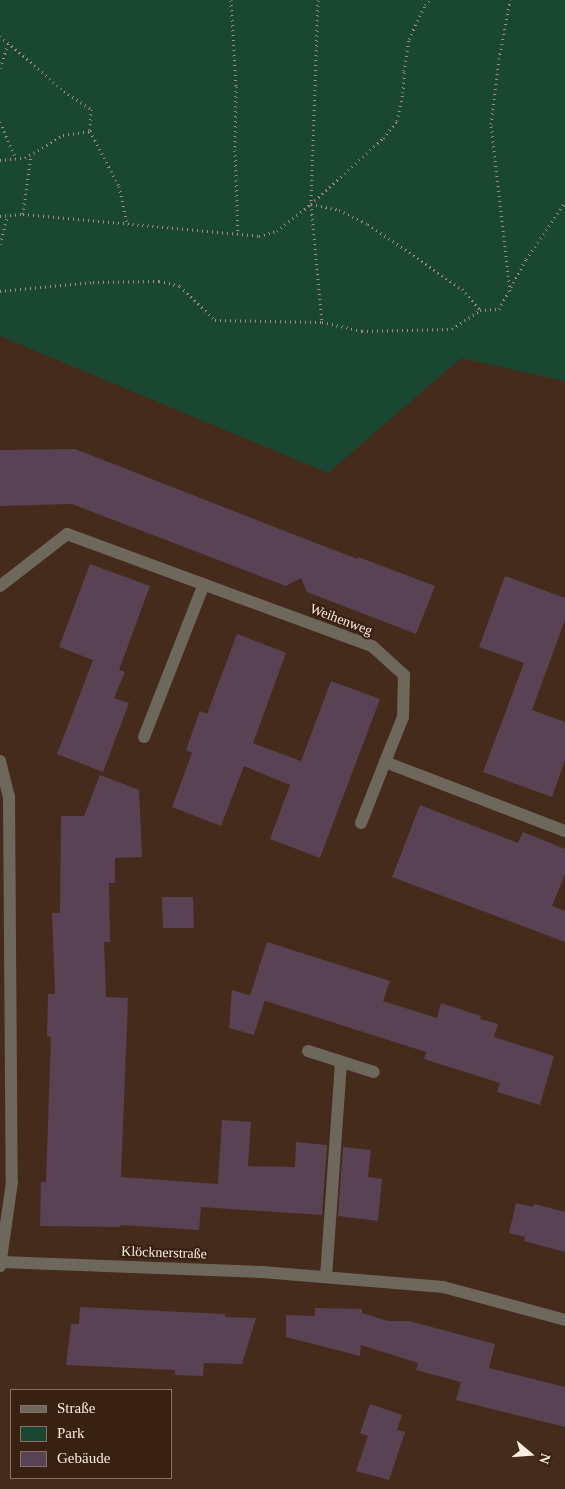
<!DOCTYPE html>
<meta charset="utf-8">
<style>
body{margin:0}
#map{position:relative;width:565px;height:1489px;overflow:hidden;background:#442b1c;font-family:Georgia,serif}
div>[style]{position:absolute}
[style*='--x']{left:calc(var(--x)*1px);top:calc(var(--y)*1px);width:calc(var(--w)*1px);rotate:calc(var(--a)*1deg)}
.green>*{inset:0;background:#1a4731}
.building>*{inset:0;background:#5a4255}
.path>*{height:3px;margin-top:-1.5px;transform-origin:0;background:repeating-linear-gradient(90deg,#a28d81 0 1px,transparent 0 5px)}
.service>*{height:12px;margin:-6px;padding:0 6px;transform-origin:6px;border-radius:6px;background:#6e685c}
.minor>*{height:12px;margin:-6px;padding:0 6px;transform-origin:6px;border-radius:6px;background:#6e685c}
span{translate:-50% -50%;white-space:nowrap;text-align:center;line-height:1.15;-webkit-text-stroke:4.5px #392112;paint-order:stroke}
.street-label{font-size:14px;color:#fcece2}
.legend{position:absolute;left:10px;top:1389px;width:162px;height:90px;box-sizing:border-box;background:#392112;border:1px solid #877265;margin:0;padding:6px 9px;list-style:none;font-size:15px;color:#fcece2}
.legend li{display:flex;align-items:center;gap:10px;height:25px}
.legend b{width:25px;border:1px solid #877265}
.north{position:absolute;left:505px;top:1429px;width:50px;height:50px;-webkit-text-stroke:4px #392112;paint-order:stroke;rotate:108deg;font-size:14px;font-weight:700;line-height:20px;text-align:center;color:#fcece2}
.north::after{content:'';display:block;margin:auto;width:18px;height:22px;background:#fcece2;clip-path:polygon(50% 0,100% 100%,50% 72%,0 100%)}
</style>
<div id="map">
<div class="green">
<div style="clip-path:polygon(0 0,565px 0,565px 381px,461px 358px,328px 473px,0 336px)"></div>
</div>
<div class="building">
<div style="clip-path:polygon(75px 449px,331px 549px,358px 559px,358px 557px,435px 586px,416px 634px,307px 592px,301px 578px,286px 586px,72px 504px,0 506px,0 450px)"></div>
<div style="clip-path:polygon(90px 564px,150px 586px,119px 670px,125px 672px,114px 698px,129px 703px,103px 772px,57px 754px,93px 660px,59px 647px)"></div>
<div style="clip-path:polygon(505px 576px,565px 598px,565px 620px,532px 710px,565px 722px,565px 760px,552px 797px,483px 772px,524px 663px,479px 647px)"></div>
<div style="clip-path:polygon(237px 634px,286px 653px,253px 743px,301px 761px,331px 681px,380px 699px,320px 858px,270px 839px,290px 785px,244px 766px,221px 826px,172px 807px,192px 753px,186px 750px,200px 711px,207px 714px)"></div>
<div style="clip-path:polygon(100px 775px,139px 790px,142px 857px,115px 858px,115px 883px,109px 883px,110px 942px,104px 942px,106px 997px,128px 998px,121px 1177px,218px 1184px,222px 1120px,251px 1122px,248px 1166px,295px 1167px,296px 1142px,327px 1145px,322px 1215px,201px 1207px,199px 1230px,120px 1225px,120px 1227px,40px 1226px,41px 1182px,46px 1182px,51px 1037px,47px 1036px,48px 994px,55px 994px,52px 913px,60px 913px,61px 816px,84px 816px)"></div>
<div style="clip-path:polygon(420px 805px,518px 843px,523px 832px,565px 849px,565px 874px,552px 906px,565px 911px,565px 942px,392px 877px)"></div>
<div style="clip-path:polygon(162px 897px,193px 897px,194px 928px,163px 928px)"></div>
<div style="clip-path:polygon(267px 942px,390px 981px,383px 1001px,437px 1018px,441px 1003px,481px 1016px,480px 1019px,498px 1024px,494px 1037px,554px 1056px,540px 1105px,497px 1092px,500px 1083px,424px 1059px,426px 1052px,250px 996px)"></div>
<div style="clip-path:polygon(232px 990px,265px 1000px,254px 1035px,229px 1028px)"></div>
<div style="clip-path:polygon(343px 1147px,371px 1150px,368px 1177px,382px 1179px,378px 1221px,338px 1216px)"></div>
<div style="clip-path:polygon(516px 1203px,533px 1207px,534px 1204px,565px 1212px,565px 1252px,524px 1241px,525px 1237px,509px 1233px)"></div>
<div style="clip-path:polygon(80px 1307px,225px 1314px,225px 1317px,256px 1318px,242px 1364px,204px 1363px,203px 1376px,175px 1375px,175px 1370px,66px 1365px,71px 1324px,79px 1324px)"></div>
<div style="clip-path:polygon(315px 1308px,362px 1309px,362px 1313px,388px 1321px,409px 1321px,495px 1344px,489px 1368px,565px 1387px,565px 1427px,456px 1400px,461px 1382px,416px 1370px,418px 1363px,361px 1345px,360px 1356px,286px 1337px,286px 1315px,315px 1316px)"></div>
<div style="clip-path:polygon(370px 1404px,402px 1415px,397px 1430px,405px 1432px,389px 1480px,356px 1471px,368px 1436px,360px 1433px)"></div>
</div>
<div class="path">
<div style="--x:231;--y:0;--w:86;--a:86.7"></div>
<div style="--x:236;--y:86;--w:64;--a:90.9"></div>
<div style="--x:235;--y:150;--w:84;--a:88"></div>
<div style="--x:318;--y:0;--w:204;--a:92"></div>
<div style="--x:311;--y:204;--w:119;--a:84.7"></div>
<div style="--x:0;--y:36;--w:84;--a:40.7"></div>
<div style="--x:64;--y:91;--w:32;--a:34"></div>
<div style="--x:91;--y:109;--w:22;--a:93"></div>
<div style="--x:90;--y:131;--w:62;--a:62.2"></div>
<div style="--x:119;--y:186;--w:38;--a:78"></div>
<div style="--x:0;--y:68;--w:26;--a:-72"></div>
<div style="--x:0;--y:122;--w:40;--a:66.6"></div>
<div style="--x:0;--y:160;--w:25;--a:-5"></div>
<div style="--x:25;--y:158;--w:44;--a:-31.2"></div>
<div style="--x:63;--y:135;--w:27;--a:-8"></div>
<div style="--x:311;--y:204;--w:29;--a:12"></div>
<div style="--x:339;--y:210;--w:32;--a:26"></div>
<div style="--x:368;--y:224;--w:114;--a:34.7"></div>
<div style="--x:462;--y:289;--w:28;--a:49"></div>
<div style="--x:23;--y:214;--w:60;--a:-82.3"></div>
<div style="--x:0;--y:216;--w:23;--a:-5"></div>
<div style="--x:23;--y:214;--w:237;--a:5.3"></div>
<div style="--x:259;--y:236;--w:19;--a:-16"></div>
<div style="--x:277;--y:231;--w:43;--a:-38.5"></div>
<div style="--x:311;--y:204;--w:98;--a:-42.5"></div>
<div style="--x:383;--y:138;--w:22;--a:-51"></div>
<div style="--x:397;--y:121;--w:29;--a:-78"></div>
<div style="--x:403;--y:93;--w:22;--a:-87"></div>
<div style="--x:404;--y:71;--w:32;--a:-81"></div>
<div style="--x:409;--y:39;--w:38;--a:-65"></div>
<div style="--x:425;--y:5;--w:7;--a:-45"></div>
<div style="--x:0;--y:244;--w:30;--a:-75"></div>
<div style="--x:0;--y:291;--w:93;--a:-5.5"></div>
<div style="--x:93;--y:282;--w:66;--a:-0.9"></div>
<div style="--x:159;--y:281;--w:22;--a:13"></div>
<div style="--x:180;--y:286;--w:49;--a:44.2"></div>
<div style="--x:215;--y:320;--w:107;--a:1.1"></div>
<div style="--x:322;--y:322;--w:41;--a:12.7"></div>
<div style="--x:362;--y:331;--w:90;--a:-1.3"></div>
<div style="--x:452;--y:329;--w:34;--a:-34"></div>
<div style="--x:480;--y:310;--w:19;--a:-3"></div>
<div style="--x:499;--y:309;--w:57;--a:-61.6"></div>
<div style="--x:526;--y:259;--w:68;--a:-55.1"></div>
<div style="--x:510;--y:291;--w:168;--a:-96.5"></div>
<div style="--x:491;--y:124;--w:65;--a:-83"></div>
<div style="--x:499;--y:59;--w:60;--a:-79.4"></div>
</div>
<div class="service">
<div style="--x:308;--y:1051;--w:69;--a:17.7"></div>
<div style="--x:326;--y:1277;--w:216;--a:-86"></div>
</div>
<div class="minor">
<div style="--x:0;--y:586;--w:85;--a:-37.8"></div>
<div style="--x:67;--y:534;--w:325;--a:20.2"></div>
<div style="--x:372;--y:646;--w:43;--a:42.2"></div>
<div style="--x:404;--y:675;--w:42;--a:91.4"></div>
<div style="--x:403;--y:717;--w:48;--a:111.8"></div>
<div style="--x:385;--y:762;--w:193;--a:21"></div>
<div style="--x:144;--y:737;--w:164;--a:-68.6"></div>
<div style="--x:0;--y:761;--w:36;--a:76"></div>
<div style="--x:9;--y:796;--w:386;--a:89.6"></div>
<div style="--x:12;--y:1182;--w:85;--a:98.1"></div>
<div style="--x:361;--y:823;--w:66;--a:-68.5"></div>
<div style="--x:1;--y:1262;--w:261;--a:2.2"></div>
<div style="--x:262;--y:1272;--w:182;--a:4.7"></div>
<div style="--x:443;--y:1287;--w:126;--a:15.1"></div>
</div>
<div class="street-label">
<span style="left:341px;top:620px;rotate:21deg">Weihenweg</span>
<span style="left:164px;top:1253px;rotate:2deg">Klöcknerstraße</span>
</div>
<ul class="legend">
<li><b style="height:6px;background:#6e685c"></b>Straße</li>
<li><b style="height:14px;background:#1a4731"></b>Park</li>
<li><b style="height:14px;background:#5a4255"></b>Gebäude</li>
</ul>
<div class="north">N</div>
</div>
